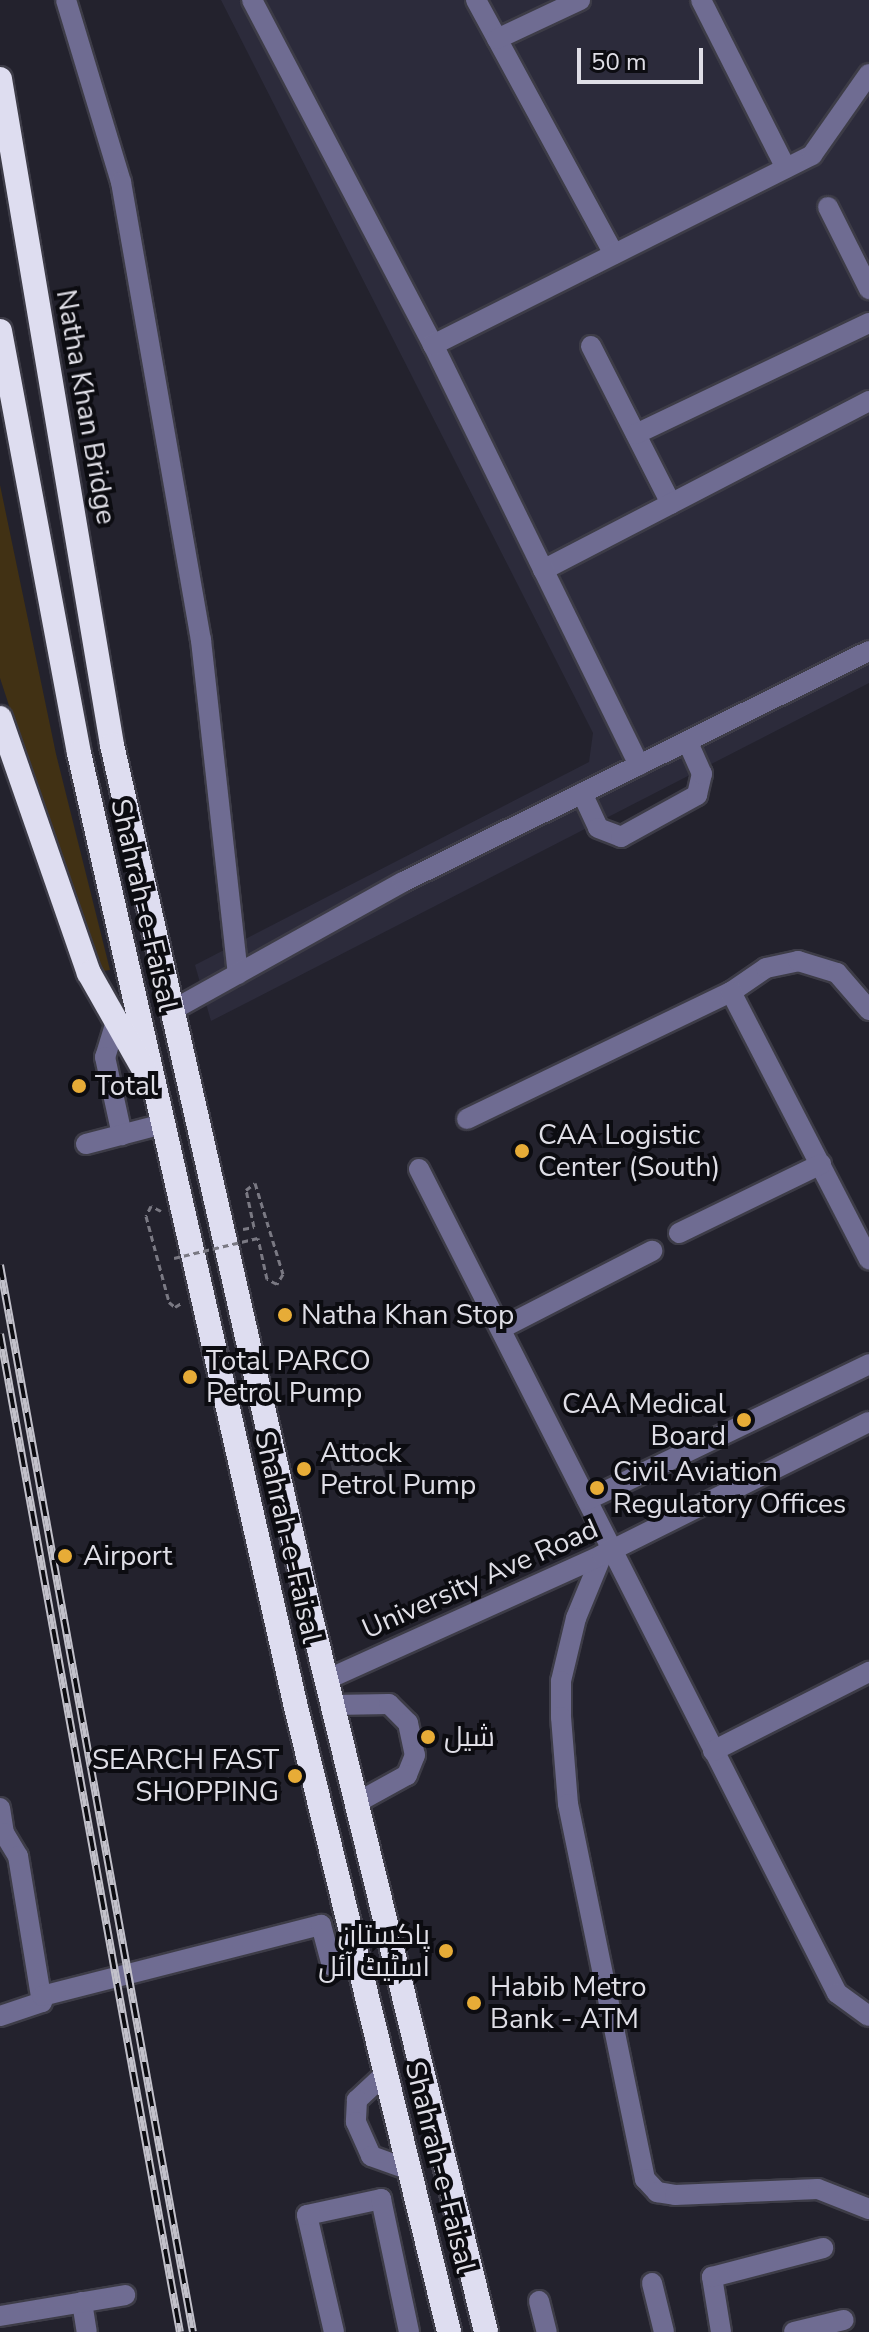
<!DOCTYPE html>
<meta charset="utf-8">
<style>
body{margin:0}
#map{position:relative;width:869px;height:2332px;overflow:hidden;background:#23222d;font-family:"Nunito Sans",Cairo,sans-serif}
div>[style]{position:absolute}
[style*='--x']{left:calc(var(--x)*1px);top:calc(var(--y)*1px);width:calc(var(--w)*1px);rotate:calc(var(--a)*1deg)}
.built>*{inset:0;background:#2c2b3b}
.green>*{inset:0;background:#413114}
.building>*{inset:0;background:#373642}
.path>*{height:3px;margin-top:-1.5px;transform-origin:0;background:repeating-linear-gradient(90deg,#7a7983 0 6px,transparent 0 10px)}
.roads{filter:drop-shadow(2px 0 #3d3c47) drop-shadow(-2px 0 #3d3c47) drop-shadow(0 2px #3d3c47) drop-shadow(0 -2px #3d3c47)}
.minor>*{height:20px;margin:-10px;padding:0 10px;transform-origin:10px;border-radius:10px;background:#6f6c92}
.highway>*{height:24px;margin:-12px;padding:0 12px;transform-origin:12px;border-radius:12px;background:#deddf0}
.rail>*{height:8px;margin-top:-4px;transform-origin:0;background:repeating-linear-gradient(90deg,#0c0c11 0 15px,#c2c1ca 0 30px);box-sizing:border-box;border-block:2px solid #c2c1ca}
.path-bridge>*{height:3px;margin-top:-1.5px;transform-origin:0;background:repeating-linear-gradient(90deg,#7a7983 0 6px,transparent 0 10px)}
.dots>*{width:22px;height:22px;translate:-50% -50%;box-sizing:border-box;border:4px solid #0c0c11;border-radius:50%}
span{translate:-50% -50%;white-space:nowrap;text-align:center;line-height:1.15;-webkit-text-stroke:8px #0c0c11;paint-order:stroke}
.street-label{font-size:28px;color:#dfdee6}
.poi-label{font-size:28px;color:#dfdee6}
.left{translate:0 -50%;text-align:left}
.right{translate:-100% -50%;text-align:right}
.scale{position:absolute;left:577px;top:48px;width:126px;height:36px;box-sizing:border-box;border:4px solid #dfdee6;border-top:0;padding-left:10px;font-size:24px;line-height:28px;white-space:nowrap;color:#dfdee6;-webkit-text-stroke:6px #0c0c11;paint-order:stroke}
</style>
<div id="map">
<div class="built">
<div style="clip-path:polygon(221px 0,869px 0,869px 683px,211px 1021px,195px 965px,589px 762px,593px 733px)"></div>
</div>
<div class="green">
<div style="clip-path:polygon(0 485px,56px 754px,110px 970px,96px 972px,0 678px)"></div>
</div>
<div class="building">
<div style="clip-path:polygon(365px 1443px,368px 1452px,378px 1449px,385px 1477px,374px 1480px,376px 1488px,339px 1498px,328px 1453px)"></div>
</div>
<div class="path">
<div style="--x:161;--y:1211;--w:11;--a:-153"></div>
<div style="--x:151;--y:1206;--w:11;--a:117"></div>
<div style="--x:146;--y:1216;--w:89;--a:75"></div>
<div style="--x:169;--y:1302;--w:8;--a:40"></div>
<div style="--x:175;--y:1307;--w:9;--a:-32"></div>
<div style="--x:243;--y:1229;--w:11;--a:-10"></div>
<div style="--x:254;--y:1227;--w:38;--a:-102"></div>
<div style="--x:246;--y:1190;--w:11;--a:-38"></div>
<div style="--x:255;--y:1183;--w:95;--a:72.9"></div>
<div style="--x:283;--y:1274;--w:12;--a:121"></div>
<div style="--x:277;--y:1284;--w:11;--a:-153"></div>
<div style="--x:267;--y:1279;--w:42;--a:-102.4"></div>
</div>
<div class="roads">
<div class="minor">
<div style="--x:66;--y:0;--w:190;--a:73.2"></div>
<div style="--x:121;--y:182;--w:465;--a:80.1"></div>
<div style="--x:201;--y:640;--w:336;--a:83.7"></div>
<div style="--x:252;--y:0;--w:390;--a:62.3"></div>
<div style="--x:476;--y:0;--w:289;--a:61.5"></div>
<div style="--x:701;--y:0;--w:188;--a:63.2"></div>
<div style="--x:497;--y:39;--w:92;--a:-25.2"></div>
<div style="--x:828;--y:207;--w:92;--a:63.4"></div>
<div style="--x:591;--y:346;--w:177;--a:63.1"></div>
<div style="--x:636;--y:434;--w:258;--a:-25.5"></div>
<div style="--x:543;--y:570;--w:367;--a:-27.4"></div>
<div style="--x:639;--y:765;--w:468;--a:-116.1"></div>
<div style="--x:433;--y:345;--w:424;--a:-26.6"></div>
<div style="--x:812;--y:155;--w:99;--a:-54.9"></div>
<div style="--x:582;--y:793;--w:38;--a:65"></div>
<div style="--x:598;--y:828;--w:25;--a:21"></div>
<div style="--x:621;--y:837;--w:87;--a:-28.9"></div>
<div style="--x:697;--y:795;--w:22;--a:-77"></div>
<div style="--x:702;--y:774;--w:36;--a:-114"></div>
<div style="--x:731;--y:992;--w:42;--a:-34.4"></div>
<div style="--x:766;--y:968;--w:33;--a:-12"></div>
<div style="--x:798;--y:961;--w:41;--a:17.1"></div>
<div style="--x:837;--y:973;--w:49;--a:49.1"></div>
<div style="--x:171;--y:1011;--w:265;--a:-29.1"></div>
<div style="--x:403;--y:882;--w:520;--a:-26.37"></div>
<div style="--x:115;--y:1025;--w:34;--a:107"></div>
<div style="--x:105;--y:1057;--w:80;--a:77.7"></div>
<div style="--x:467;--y:1119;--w:293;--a:-25.7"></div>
<div style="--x:731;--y:992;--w:301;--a:62.7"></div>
<div style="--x:86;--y:1144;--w:80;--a:-14.6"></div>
<div style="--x:419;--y:1169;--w:924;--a:63.1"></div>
<div style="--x:837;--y:1993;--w:39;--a:36"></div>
<div style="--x:679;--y:1233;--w:158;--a:-25.9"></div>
<div style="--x:502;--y:1328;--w:169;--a:-27.2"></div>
<div style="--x:587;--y:1500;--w:313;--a:-25.7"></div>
<div style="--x:602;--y:1555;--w:68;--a:112.4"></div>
<div style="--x:576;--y:1618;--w:65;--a:103.4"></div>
<div style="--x:561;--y:1681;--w:36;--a:90"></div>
<div style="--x:561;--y:1717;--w:87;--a:85.4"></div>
<div style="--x:568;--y:1804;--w:383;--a:78.4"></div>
<div style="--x:645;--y:2179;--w:18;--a:47"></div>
<div style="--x:657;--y:2192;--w:18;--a:9"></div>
<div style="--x:675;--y:2195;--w:143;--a:-2.4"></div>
<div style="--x:818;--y:2189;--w:55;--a:21.4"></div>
<div style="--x:328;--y:1679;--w:301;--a:-24.3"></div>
<div style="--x:602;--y:1555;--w:298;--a:-26.5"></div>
<div style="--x:334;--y:1705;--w:55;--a:-1"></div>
<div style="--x:389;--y:1704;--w:27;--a:45"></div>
<div style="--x:408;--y:1723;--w:33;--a:78"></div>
<div style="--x:415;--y:1755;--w:22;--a:112"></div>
<div style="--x:407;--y:1775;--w:56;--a:151.1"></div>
<div style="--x:713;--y:1751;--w:175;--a:-26.9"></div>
<div style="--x:0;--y:1808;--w:25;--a:81"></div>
<div style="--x:4;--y:1833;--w:27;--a:59"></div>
<div style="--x:18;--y:1856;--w:148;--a:80.7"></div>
<div style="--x:42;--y:2002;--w:44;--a:161.6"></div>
<div style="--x:42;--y:1996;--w:288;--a:-14.3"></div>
<div style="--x:321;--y:1925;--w:42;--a:75"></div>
<div style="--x:332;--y:1966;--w:27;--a:-13"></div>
<div style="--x:386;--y:2073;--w:40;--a:137"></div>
<div style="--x:357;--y:2100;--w:22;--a:93"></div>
<div style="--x:356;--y:2122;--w:37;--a:66"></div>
<div style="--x:371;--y:2156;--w:41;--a:19.7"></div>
<div style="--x:652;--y:2283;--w:50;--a:76.2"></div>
<div style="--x:539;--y:2301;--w:32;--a:76"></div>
<div style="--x:82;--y:2302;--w:30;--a:81"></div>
<div style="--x:0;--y:2316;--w:127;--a:-9.5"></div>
<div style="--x:334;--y:2332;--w:120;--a:-103"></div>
<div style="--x:307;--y:2215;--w:76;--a:-12.2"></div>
<div style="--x:381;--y:2199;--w:136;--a:78.1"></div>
<div style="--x:721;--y:2332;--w:56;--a:-99.3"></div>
<div style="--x:712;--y:2277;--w:115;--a:-14.6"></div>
<div style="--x:794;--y:2332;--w:51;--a:-13.5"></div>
</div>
<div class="highway">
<div style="--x:0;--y:79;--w:675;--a:80.45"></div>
<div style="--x:112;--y:745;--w:886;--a:77.16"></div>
<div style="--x:309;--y:1609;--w:744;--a:76.24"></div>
<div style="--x:0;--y:331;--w:429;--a:79.4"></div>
<div style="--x:79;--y:753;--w:974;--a:77.19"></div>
<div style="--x:295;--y:1703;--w:648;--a:76.24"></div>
<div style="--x:0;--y:718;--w:270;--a:70.8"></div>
<div style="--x:89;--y:973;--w:114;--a:60.5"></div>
</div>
</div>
<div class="rail">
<div style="--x:0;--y:1265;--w:1084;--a:79.75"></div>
<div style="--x:0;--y:1334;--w:1014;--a:79.78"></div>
</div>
<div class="path-bridge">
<div style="--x:174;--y:1258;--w:86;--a:-13.4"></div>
</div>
<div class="dots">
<div style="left:79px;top:1086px;background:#e7ac37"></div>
<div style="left:522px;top:1151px;background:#e7ac37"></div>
<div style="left:285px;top:1315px;background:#e7ac37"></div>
<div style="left:190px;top:1377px;background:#e7ac37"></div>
<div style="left:744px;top:1420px;background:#e7ac37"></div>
<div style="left:304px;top:1469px;background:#e7ac37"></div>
<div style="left:597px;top:1488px;background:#e7ac37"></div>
<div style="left:65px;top:1556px;background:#e7ac37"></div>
<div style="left:428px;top:1737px;background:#e7ac37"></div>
<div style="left:295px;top:1776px;background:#e7ac37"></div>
<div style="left:446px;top:1951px;background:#e7ac37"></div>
<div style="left:474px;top:2003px;background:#e7ac37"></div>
</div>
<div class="street-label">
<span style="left:86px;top:407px;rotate:80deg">Natha Khan Bridge</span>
<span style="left:144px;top:905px;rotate:77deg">Shahrah-e-Faisal</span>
<span style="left:288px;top:1537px;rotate:77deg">Shahrah-e-Faisal</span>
<span style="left:480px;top:1579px;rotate:-24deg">University Ave Road</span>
<span style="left:440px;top:2167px;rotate:76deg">Shahrah-e-Faisal</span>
</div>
<div class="poi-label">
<span class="left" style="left:95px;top:1086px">Total</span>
<span class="left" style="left:538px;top:1151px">CAA Logistic<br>Center (South)</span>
<span class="left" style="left:301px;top:1315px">Natha Khan Stop</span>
<span class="left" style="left:206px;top:1377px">Total PARCO<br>Petrol Pump</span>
<span class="right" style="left:726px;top:1420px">CAA Medical<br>Board</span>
<span class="left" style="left:320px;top:1469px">Attock<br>Petrol Pump</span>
<span class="left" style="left:613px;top:1488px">Civil Aviation<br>Regulatory Offices</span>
<span class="left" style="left:83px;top:1556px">Airport</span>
<span class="left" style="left:444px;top:1737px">شیل</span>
<span class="right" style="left:279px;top:1776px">SEARCH FAST<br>SHOPPING</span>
<span class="right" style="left:430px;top:1951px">پاکستان<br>اسٹیٹ آئل</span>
<span class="left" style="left:490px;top:2003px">Habib Metro<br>Bank - ATM</span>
</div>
<div class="scale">50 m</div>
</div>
